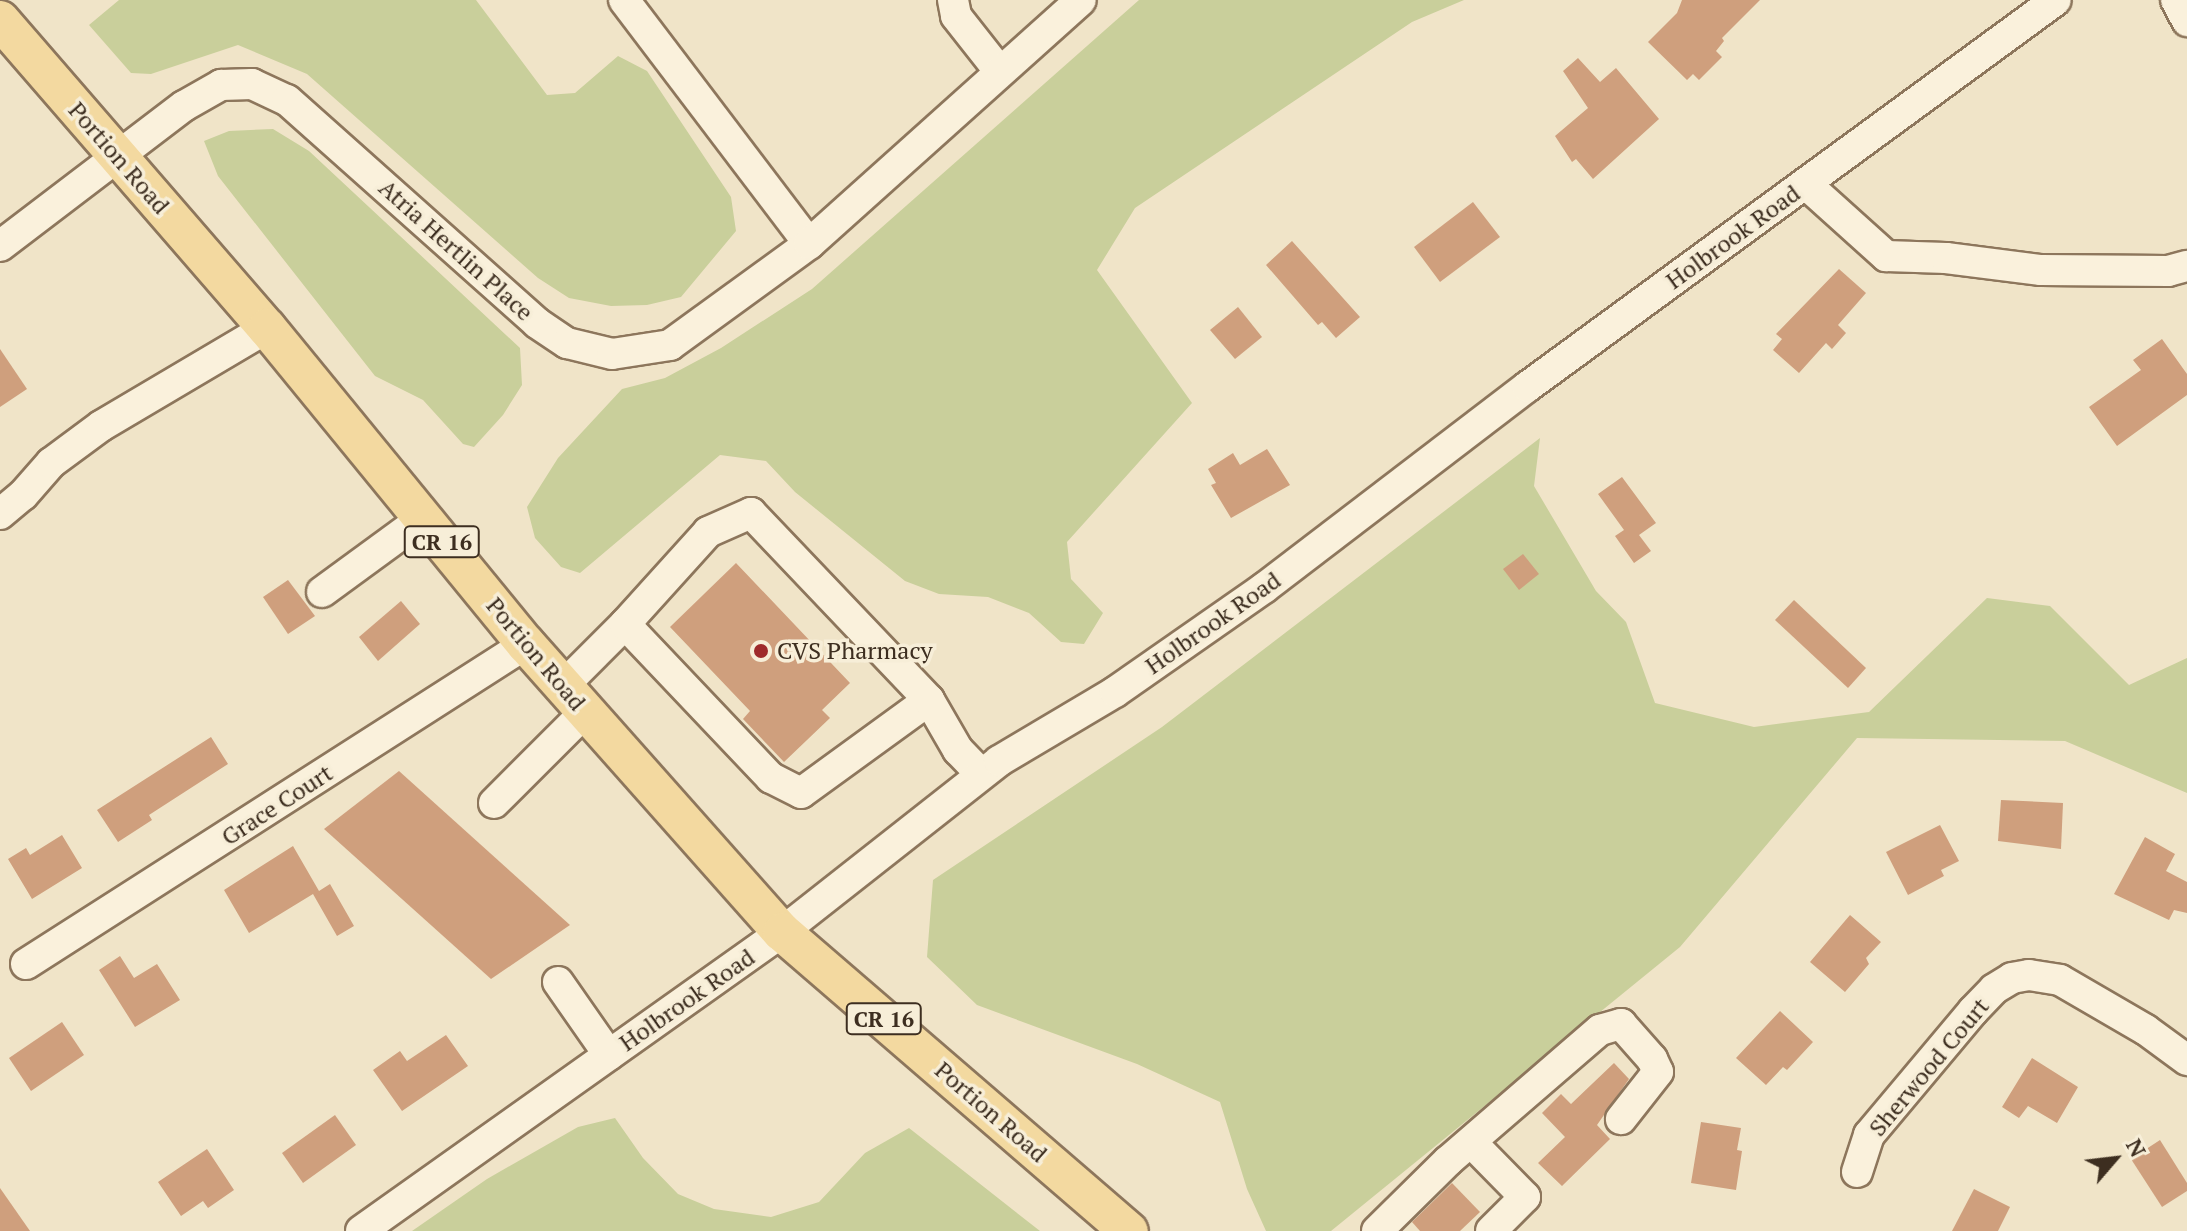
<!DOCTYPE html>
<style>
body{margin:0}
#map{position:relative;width:2187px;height:1231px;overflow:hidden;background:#f0e4c8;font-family:"PT Serif",serif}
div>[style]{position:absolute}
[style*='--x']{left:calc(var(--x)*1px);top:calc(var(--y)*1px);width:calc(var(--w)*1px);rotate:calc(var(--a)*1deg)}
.green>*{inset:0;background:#c9cf9b}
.building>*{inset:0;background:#cf9f7d}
.roads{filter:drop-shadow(2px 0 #8d765c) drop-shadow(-2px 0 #8d765c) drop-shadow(0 2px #8d765c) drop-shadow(0 -2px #8d765c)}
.minor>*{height:30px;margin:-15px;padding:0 15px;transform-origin:15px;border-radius:15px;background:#faf1dc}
.major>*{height:38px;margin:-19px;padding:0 19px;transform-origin:19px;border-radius:19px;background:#f3d9a0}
.dots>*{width:22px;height:22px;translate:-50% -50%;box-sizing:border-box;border:4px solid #f7eed8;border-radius:50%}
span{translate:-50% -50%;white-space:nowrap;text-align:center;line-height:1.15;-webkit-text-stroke:7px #f7eed8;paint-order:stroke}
.shield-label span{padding:2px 6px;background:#f7eed8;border:2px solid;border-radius:6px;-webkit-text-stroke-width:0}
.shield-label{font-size:22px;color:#3d2e20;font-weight:700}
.street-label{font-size:24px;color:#3d2e20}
.poi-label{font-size:24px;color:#3d2e20}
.left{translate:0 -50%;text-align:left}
.north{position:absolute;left:2075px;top:1119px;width:80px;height:80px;-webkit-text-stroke:6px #f7eed8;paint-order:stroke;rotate:62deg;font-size:22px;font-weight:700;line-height:32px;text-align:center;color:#3d2e20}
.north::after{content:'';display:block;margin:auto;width:28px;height:36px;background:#3d2e20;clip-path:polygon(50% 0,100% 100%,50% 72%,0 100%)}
</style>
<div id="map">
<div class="green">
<div style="clip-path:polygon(119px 0,476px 0,547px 95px,575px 93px,618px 56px,647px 71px,731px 197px,736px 231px,681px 297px,647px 305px,611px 306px,569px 298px,538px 278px,307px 74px,238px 45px,151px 74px,131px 73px,89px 25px)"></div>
<div style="clip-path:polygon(1139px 0,1464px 0,1412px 22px,1135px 208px,1097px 270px,1192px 403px,1067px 542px,1071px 579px,1103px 613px,1084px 644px,1061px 642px,1029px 613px,988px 597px,939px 594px,905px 581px,795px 492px,766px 461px,720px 455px,580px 573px,561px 567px,535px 538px,527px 507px,558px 458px,622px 389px,665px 378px,721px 348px,812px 289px)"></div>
<div style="clip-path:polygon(273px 129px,309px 151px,520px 348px,522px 385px,503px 415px,474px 447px,463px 444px,423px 400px,375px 376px,218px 176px,204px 141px,229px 131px)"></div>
<div style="clip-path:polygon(1540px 438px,1534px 486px,1596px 591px,1626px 622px,1655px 703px,1754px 727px,1869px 712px,1987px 598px,2050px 606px,2129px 685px,2187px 658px,2187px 793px,2065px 741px,1857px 738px,1680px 947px,1331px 1231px,1266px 1231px,1247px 1189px,1220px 1102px,1137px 1064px,977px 1005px,927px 957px,933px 880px,1162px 727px)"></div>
<div style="clip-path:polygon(615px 1118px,643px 1158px,678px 1194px,714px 1209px,771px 1217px,819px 1202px,865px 1153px,909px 1128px,1040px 1231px,412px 1231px,487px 1179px,578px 1127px)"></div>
</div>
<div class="building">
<div style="clip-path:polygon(1682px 0,1760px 0,1722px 38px,1724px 41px,1716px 51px,1722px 57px,1699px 80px,1693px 74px,1687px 80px,1648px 42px,1677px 13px)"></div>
<div style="clip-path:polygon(1578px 58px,1600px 82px,1616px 68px,1659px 119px,1593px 179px,1576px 159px,1572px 162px,1555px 136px,1588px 108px,1563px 71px)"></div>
<div style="clip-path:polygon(1473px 202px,1500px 237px,1440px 282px,1414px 247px)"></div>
<div style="clip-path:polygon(1292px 241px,1360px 317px,1336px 338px,1322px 322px,1318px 325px,1266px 265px)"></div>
<div style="clip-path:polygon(1839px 269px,1866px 293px,1838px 325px,1846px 333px,1832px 349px,1826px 343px,1799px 373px,1773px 350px,1782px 339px,1776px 334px)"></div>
<div style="clip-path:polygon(1238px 307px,1262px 337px,1235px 359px,1210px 330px)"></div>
<div style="clip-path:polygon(2162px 339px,2187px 374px,2187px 395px,2117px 446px,2089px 407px,2141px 370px,2133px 360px)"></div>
<div style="clip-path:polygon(0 349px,27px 389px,0 407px)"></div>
<div style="clip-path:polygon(1267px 449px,1290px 485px,1231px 518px,1211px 485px,1216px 483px,1208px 469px,1233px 453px,1240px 465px)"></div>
<div style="clip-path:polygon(1622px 477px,1656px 523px,1639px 535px,1651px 551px,1634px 563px,1615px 536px,1624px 530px,1598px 494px)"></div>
<div style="clip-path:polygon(1523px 554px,1539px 574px,1519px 590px,1503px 569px)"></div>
<div style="clip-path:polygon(736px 563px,850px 683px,822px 710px,830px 718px,784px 762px,743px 719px,750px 711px,670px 627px)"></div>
<div style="clip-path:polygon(288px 580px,315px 616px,288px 634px,263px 597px)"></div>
<div style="clip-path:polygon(1794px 600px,1866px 668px,1848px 688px,1775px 620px)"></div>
<div style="clip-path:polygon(401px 601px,420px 624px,378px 661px,359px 637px)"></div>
<div style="clip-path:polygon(211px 737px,228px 764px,149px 815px,152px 820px,118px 842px,97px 810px)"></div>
<div style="clip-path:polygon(399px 771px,570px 925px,491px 979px,324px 829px)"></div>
<div style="clip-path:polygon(2001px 800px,2063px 803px,2061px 849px,1998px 841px)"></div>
<div style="clip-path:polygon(1940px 825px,1959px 861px,1941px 870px,1944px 876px,1908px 895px,1886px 852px)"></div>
<div style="clip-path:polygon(62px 835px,82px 868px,32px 899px,8px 859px,26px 848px,30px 855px)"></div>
<div style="clip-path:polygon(2145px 837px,2175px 854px,2166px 871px,2187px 882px,2187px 913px,2174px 910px,2169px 920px,2114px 894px)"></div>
<div style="clip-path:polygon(293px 846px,319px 891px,330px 884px,354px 926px,337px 936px,313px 894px,249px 933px,224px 890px)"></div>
<div style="clip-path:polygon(1850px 915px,1881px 942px,1866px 958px,1869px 964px,1845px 992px,1810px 962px)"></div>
<div style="clip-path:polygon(120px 956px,134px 978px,157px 964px,180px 1000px,135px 1027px,99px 970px)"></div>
<div style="clip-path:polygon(1780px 1011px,1813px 1042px,1787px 1070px,1783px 1067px,1766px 1085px,1736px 1058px)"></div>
<div style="clip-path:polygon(62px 1022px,84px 1055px,31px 1091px,9px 1058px)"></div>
<div style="clip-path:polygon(446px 1035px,468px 1066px,402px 1111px,373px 1070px,400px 1051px,407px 1061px)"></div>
<div style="clip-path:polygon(2032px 1058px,2078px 1087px,2057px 1123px,2028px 1106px,2019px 1118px,2002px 1107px)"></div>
<div style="clip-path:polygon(1614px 1063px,1629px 1079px,1597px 1125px,1610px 1139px,1562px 1186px,1538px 1163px,1565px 1137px,1542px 1113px,1561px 1094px,1571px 1104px)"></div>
<div style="clip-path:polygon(335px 1115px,356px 1145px,303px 1183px,282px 1153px)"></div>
<div style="clip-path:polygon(1701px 1122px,1741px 1128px,1737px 1150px,1742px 1151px,1736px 1190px,1691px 1183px)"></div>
<div style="clip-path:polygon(2160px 1140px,2187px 1183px,2187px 1191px,2162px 1207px,2131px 1159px)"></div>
<div style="clip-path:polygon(207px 1149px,234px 1190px,208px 1208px,203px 1201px,181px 1216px,158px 1182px)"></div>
<div style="clip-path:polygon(1452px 1183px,1480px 1212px,1460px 1231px,1420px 1231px,1412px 1222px)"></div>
<div style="clip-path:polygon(0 1188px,30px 1231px,0 1231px)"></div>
<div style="clip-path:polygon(1974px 1189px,2010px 1207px,1998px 1231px,1952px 1231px)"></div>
</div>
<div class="roads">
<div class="minor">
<div style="--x:624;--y:0;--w:306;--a:52.8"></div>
<div style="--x:953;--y:0;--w:16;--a:79"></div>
<div style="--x:956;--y:16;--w:71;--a:51.8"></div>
<div style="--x:2176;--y:0;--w:24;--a:62"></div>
<div style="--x:1806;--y:184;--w:108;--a:42"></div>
<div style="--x:1886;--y:256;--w:60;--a:1.9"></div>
<div style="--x:1946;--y:258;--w:96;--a:7.2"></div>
<div style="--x:2041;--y:270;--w:127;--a:0.5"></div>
<div style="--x:2168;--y:271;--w:20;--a:-15"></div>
<div style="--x:0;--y:246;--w:231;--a:-37.3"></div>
<div style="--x:184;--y:106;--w:43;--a:-29.6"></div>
<div style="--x:221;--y:85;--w:31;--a:-2"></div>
<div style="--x:252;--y:84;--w:38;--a:25"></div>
<div style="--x:287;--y:100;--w:335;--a:41.7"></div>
<div style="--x:537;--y:323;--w:36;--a:34"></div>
<div style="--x:567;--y:343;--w:46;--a:13.7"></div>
<div style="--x:612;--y:354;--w:59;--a:-8.8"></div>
<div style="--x:670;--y:345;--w:172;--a:-36"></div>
<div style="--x:809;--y:244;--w:365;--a:-41.9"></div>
<div style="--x:0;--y:514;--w:30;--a:-40"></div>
<div style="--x:23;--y:495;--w:43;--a:-48.8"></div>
<div style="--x:51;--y:463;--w:62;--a:-36.5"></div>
<div style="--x:101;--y:426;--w:193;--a:-30.6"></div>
<div style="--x:322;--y:592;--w:125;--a:-36.2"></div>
<div style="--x:563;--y:686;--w:88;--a:-45"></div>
<div style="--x:929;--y:700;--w:158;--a:144"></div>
<div style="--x:801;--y:793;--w:34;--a:-153"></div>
<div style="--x:771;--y:778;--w:212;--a:-133.5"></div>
<div style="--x:625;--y:624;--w:124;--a:-47.9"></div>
<div style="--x:708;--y:532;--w:47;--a:-23.8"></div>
<div style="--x:751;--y:513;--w:258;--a:46.4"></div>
<div style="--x:929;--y:700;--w:58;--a:59.9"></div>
<div style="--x:958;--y:750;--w:33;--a:46"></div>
<div style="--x:494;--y:803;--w:129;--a:-45"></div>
<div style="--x:26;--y:964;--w:594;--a:-32.62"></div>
<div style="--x:558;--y:982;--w:89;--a:55.1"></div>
<div style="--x:1471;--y:1142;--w:77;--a:45.5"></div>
<div style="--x:1525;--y:1197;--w:48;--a:135"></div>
<div style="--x:1857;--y:1172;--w:39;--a:-72"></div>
<div style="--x:1869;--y:1135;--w:162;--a:-50"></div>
<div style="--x:1973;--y:1011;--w:30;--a:-46"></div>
<div style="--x:1994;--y:989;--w:21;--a:-31"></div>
<div style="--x:2012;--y:978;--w:17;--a:-10"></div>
<div style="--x:2029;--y:975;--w:31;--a:9"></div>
<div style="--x:2060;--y:980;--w:99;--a:30.2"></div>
<div style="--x:2146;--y:1030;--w:51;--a:36.2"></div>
<div style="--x:361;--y:1231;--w:516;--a:-35.38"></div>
<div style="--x:782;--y:932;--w:276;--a:-38.2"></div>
<div style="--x:999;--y:761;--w:135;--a:-30.7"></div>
<div style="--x:1115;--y:692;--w:182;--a:-34.9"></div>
<div style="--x:1264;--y:588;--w:331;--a:-37.4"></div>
<div style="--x:1527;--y:387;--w:655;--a:-36.19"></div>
<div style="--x:1377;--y:1231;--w:100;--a:-44.6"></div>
<div style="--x:1448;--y:1161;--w:201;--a:-40.8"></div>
<div style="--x:1600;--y:1030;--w:22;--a:-16"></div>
<div style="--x:1621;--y:1024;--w:47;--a:48.5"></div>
<div style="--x:1652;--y:1059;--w:14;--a:65"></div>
<div style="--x:1658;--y:1072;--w:60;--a:128.2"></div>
</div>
<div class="major">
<div style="--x:0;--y:20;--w:408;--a:49.1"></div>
<div style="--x:267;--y:328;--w:409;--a:50.7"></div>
<div style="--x:526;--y:644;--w:385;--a:48.4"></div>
<div style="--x:782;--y:932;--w:458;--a:40.8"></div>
</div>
</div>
<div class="dots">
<div style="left:761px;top:651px;background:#9e2a2b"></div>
</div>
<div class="shield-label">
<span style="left:442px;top:542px">CR 16</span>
<span style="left:884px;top:1019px">CR 16</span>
</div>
<div class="street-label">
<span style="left:119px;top:158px;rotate:49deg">Portion Road</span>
<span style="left:1733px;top:237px;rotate:-36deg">Holbrook Road</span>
<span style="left:456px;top:250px;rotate:42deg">Atria Hertlin Place</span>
<span style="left:1213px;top:623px;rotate:-35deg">Holbrook Road</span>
<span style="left:536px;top:654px;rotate:50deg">Portion Road</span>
<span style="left:277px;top:805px;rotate:-33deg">Grace Court</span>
<span style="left:687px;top:1000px;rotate:-35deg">Holbrook Road</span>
<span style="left:1929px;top:1067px;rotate:-50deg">Sherwood Court</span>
<span style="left:991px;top:1112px;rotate:41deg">Portion Road</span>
</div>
<div class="poi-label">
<span class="left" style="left:777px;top:651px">CVS Pharmacy</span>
</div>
<div class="north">N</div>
</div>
